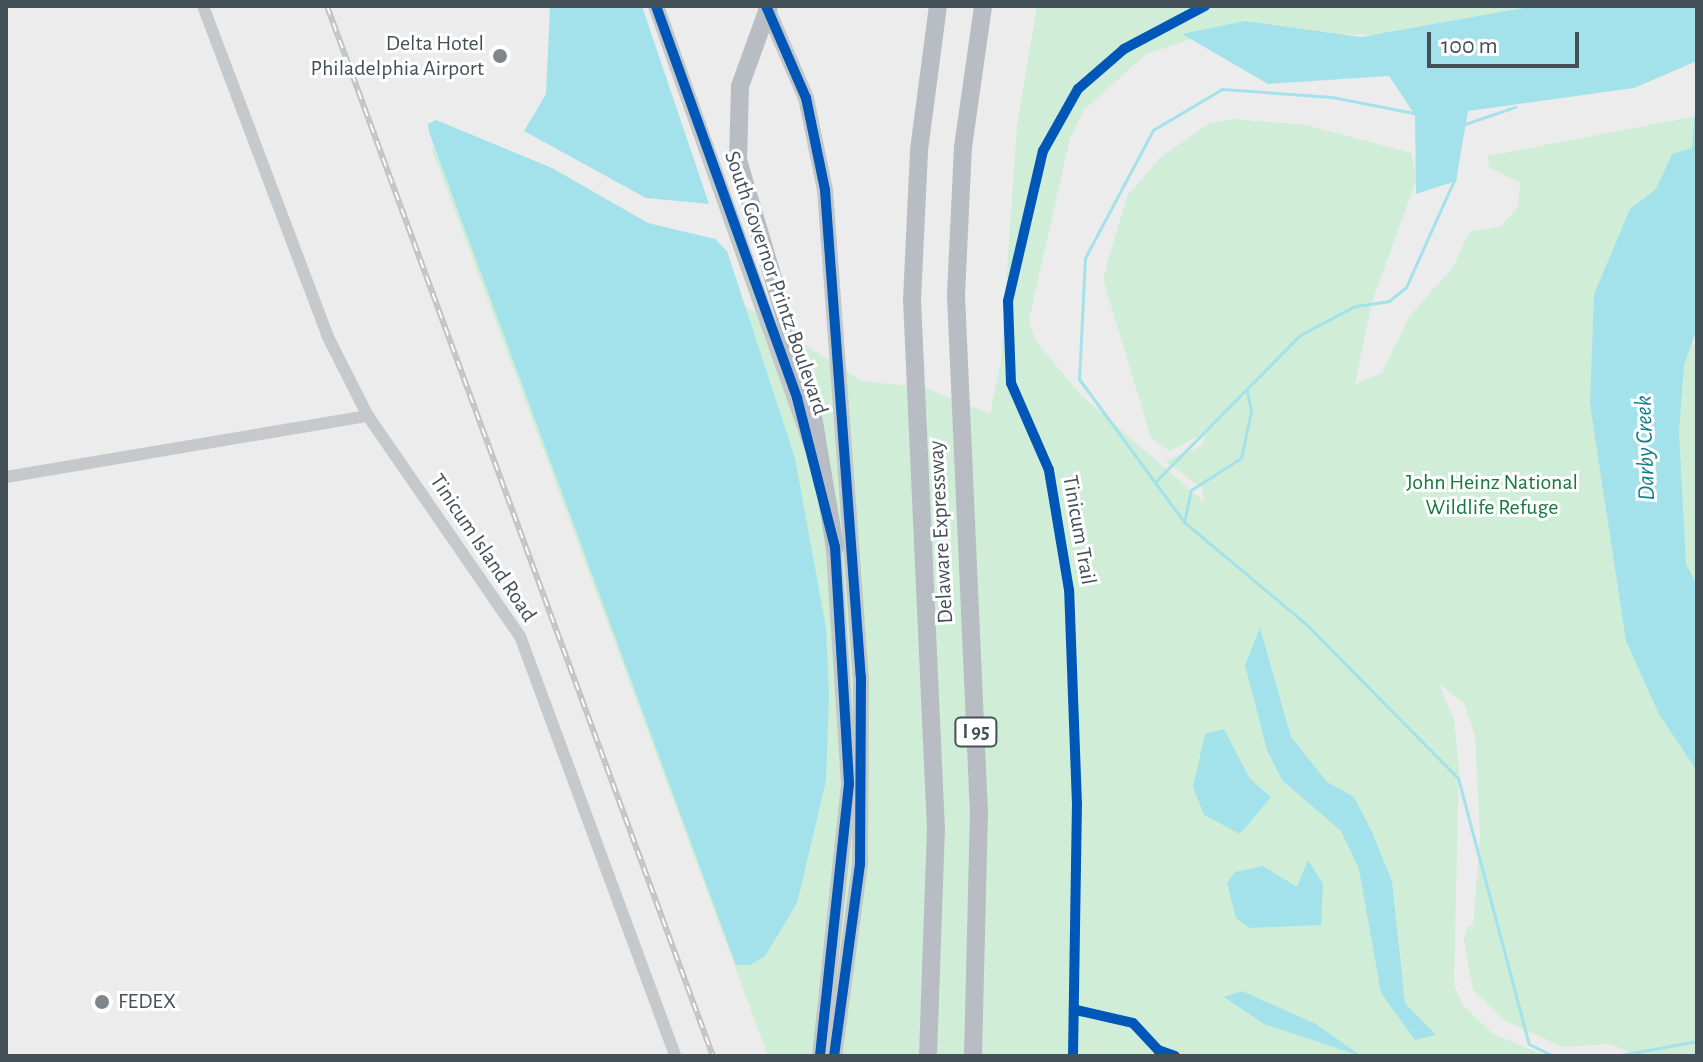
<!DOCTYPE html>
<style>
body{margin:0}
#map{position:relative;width:1703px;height:1062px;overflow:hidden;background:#edecec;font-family:"Alegreya Sans",sans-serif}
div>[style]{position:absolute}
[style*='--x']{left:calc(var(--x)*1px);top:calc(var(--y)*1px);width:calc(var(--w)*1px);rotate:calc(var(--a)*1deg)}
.green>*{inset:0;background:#d0edd8}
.water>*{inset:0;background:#a4e2eb}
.stream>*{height:3px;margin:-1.5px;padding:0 1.5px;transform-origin:1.5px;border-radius:1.5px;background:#a4e2eb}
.tertiary>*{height:12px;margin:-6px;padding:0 6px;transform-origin:6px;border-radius:6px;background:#c6c9cb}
.primary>*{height:16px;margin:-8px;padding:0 8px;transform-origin:8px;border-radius:8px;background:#c2c7c9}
.motorway>*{height:18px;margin:-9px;padding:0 9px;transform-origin:9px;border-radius:9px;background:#b7bdc2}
.rail>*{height:6px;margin-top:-3px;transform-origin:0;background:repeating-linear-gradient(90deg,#fff 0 9px,#c1c3c5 0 18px);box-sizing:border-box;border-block:2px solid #c1c3c5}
.cycleway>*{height:10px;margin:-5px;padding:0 5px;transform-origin:5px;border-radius:5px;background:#0057b8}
.dots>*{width:22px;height:22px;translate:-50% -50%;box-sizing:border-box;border:4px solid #fff;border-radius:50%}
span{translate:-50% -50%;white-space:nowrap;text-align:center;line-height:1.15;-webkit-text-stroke:6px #fff;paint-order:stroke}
.shield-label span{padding:2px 6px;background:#fff;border:2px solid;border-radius:6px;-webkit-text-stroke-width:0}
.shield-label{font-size:20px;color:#445058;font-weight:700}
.poi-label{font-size:22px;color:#445058}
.right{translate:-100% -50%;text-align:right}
.left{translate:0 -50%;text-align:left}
.street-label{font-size:22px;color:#445058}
.park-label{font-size:22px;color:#16783f}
.water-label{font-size:24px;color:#0e7d8d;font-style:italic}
.frame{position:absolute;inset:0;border:8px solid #445058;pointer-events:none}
.scale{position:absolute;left:1427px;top:32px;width:152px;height:36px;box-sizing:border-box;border:4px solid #445058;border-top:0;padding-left:10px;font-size:24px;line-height:28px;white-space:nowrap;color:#445058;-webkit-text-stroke:6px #fff;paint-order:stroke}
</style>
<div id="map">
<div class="green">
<div style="clip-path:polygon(1037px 6px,1688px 6px,1374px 35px,1217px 31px,1146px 54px,1084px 110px,1070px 138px,1029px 320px,1035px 340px,1081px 395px,1204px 502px,1202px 488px,1165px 461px,1202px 446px,1205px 433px,1169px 451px,1151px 438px,1103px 279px,1127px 196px,1162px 156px,1209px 124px,1232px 119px,1306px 125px,1411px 153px,1417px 178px,1372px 302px,1355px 384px,1382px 373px,1409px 317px,1453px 267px,1470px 231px,1500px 227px,1518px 207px,1520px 183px,1489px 167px,1488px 156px,1697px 116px,1697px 262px,1651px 325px,1697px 687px,1697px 1056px,1637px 1056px,1611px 1044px,1563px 1047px,1505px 1021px,1473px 990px,1464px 940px,1467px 926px,1473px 926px,1480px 838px,1475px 735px,1464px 703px,1439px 684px,1454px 720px,1459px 768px,1454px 984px,1463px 1005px,1493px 1034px,1547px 1056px,768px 1056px,431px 147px,460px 153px,734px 299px,861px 381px,926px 388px,990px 414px,1001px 361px,1017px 124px)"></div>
<div style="clip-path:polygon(1678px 323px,1697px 349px,1697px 659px,1677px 610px)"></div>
</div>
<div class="water">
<div style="clip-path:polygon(550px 6px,642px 6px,709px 204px,646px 198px,524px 131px,546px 94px)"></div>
<div style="clip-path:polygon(1534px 6px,1697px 6px,1697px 61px,1634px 88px,1468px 111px,1456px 181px,1416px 194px,1415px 115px,1389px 76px,1268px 84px,1182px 34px,1245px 21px,1361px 37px)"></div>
<div style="clip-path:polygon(1697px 86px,1697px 329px,1684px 365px,1679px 432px,1686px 564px,1697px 585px,1697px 771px,1659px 714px,1626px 641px,1590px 404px,1594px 294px,1630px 209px,1656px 189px,1672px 154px,1692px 148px)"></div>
<div style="clip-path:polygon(436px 120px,552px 168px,648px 223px,715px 239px,727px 251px,795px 458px,826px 628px,829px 695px,826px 781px,797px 903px,765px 956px,750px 965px,736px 965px,429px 132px,428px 124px)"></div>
<div style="clip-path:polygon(1260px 628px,1291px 737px,1327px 782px,1354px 797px,1372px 832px,1392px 881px,1405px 1003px,1436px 1035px,1415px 1040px,1381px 993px,1359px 869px,1341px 831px,1282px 780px,1267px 750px,1245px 665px)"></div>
<div style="clip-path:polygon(1224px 729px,1250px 779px,1271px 797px,1240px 834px,1204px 815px,1193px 787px,1205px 734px)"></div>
<div style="clip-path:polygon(1308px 860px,1323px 884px,1321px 925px,1249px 928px,1236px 918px,1227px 883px,1235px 872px,1263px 866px,1297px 887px)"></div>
<div style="clip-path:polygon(1242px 991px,1316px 1024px,1361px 1056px,1264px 1024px,1224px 997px)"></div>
</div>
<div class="stream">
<div style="--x:1414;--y:113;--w:84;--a:-169"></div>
<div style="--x:1332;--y:97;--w:110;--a:-175.8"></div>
<div style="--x:1222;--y:89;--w:80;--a:149.3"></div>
<div style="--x:1153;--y:130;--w:145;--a:118"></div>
<div style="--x:1085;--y:258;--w:121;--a:92.8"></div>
<div style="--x:1079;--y:379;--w:177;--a:53.7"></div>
<div style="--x:1184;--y:522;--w:158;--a:39.9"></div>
<div style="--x:1305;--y:623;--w:218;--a:45.4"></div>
<div style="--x:1458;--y:778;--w:275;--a:75.1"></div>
<div style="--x:1529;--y:1044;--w:28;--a:26"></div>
<div style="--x:1465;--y:124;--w:53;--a:-18.8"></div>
<div style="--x:1155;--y:482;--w:206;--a:-45.4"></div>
<div style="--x:1300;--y:335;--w:62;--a:-27.8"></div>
<div style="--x:1355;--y:306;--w:34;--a:-8"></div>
<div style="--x:1389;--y:301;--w:22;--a:-39"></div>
<div style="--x:1406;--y:287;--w:120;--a:-65.8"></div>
<div style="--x:1184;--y:522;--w:33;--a:-78"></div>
<div style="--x:1191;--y:490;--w:59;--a:-32.6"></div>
<div style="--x:1241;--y:458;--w:48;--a:-78"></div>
<div style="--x:1251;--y:411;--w:20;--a:-101"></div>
<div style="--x:1616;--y:1056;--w:82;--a:-10.5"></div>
</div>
<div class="tertiary">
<div style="--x:203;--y:6;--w:352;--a:69.3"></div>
<div style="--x:327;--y:335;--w:91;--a:63.2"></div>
<div style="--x:368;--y:416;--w:267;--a:55.4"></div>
<div style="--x:520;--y:636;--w:448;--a:69.7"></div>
<div style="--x:6;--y:477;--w:367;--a:-9.6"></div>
</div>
<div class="primary">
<div style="--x:656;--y:6;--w:467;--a:70.5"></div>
<div style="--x:766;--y:6;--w:100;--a:66.5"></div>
<div style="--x:806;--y:98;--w:94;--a:78.3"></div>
<div style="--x:825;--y:190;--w:488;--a:85.8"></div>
<div style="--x:861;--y:677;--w:187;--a:90.3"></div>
<div style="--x:860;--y:864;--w:194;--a:97.7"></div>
<div style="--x:820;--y:1056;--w:274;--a:-83.9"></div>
<div style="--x:849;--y:784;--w:251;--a:-93.7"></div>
</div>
<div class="motorway">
<div style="--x:769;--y:6;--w:85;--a:109.9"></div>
<div style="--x:740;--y:86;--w:74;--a:91.5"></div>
<div style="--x:738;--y:160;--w:261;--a:73.5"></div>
<div style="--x:812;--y:410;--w:139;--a:80.5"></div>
<div style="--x:928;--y:1056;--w:226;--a:-88"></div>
<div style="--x:936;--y:830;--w:531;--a:-92.59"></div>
<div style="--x:912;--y:300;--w:150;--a:-87.3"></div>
<div style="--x:919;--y:150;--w:145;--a:-82.5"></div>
<div style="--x:973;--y:1056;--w:242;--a:-88.6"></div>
<div style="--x:979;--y:814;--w:520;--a:-92.54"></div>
<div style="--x:956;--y:295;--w:148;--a:-87.3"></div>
<div style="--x:963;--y:147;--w:142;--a:-81.9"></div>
</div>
<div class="rail">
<div style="--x:327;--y:6;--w:1119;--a:69.82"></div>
</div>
<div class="cycleway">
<div style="--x:656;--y:6;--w:417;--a:70.2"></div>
<div style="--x:797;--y:398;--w:154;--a:75.7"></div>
<div style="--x:835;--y:547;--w:237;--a:86.6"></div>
<div style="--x:849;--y:784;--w:274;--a:96.1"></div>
<div style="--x:766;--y:6;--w:100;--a:66.5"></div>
<div style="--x:806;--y:98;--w:94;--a:78.3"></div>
<div style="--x:825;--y:190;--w:488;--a:85.8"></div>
<div style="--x:861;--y:677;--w:187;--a:90.3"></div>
<div style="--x:860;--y:864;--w:194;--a:97.7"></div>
<div style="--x:1076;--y:1010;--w:58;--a:12.8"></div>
<div style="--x:1133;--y:1023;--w:37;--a:47"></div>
<div style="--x:1158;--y:1050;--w:18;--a:19"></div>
<div style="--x:1073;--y:1056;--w:251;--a:-89.1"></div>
<div style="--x:1077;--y:805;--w:215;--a:-92.1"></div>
<div style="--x:1069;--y:590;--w:122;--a:-99.5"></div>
<div style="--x:1049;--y:470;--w:95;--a:-113.6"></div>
<div style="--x:1011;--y:383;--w:82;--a:-92.1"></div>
<div style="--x:1008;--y:301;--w:154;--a:-76.9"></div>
<div style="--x:1043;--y:151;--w:71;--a:-60.6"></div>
<div style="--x:1078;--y:89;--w:61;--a:-41"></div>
<div style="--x:1124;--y:49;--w:92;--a:-28"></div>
</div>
<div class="dots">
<div style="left:500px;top:56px;background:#7f878c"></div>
<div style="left:102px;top:1002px;background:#7f878c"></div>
</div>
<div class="shield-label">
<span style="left:976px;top:732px">I 95</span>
</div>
<div class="poi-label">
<span class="right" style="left:484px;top:56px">Delta Hotel<br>Philadelphia Airport</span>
<span class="left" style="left:118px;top:1002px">FEDEX</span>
</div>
<div class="street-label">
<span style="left:776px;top:283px;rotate:71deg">South Governor Printz Boulevard</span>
<span style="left:1079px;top:530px;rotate:80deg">Tinicum Trail</span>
<span style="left:941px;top:532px;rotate:-93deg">Delaware Expressway</span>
<span style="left:483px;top:548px;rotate:56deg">Tinicum Island Road</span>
</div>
<div class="park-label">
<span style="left:1492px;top:495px">John Heinz National<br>Wildlife Refuge</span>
</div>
<div class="water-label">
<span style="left:1646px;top:448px;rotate:-92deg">Darby Creek</span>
</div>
<div class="frame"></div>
<div class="scale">100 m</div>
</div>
